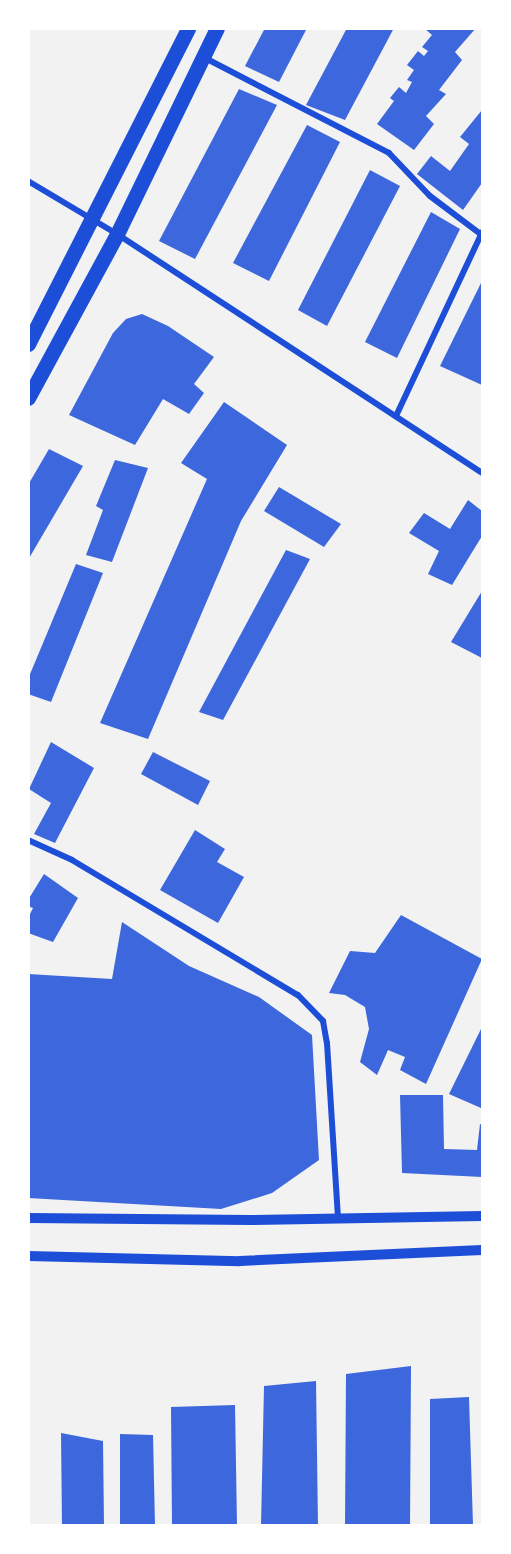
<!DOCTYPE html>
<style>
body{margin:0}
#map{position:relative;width:511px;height:1554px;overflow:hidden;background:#f2f2f2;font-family:"IBM Plex Sans",sans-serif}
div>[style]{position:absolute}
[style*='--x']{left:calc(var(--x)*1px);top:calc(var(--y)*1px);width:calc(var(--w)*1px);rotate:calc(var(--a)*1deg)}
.building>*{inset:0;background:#3d67dc}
.minor>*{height:6px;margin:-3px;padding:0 3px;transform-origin:3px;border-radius:3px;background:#1d4ed8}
.tertiary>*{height:10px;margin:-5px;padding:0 5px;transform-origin:5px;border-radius:5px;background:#1d4ed8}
.primary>*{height:15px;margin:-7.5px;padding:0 7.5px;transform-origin:7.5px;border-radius:7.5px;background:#1d4ed8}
span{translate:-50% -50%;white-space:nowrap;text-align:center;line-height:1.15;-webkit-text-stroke:6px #fff;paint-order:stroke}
.frame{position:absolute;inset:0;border:30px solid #fff;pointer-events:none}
</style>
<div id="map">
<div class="building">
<div style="clip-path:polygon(265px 28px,307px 28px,279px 82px,245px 66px)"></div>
<div style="clip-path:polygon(347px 28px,394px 28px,345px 120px,306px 105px)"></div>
<div style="clip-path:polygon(424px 28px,476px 28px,455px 52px,462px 60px,439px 90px,446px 94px,426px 116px,434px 124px,414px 150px,377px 124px,394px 101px,390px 98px,399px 87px,406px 93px,412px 82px,407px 80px,414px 70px,407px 65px,418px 51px,424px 56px,428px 51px,422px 47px,432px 35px)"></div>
<div style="clip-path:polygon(239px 89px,277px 105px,195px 259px,159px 241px)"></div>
<div style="clip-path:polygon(482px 110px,482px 183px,463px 210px,417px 174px,431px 156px,450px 171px,469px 144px,460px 137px)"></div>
<div style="clip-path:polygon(307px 125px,340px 142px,269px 281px,233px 263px)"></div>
<div style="clip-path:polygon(370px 170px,400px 186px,327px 326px,298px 310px)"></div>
<div style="clip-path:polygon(431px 212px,460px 229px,397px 358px,365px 342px)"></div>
<div style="clip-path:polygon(482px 281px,482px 385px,440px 366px)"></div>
<div style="clip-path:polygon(142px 314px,168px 326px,214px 357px,194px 384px,204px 393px,189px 414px,163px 399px,135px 445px,69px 415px,113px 333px,126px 319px)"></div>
<div style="clip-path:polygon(224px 402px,287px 445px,241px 521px,148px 739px,100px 723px,207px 479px,181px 463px)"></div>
<div style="clip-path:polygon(49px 449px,83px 466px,28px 560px,28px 485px)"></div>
<div style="clip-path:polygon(115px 460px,148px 468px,112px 562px,86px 555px,103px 510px,96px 506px)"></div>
<div style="clip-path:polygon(279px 487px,341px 524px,324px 547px,264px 511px)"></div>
<div style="clip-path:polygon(468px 500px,482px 511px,482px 536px,452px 585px,428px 574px,439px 551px,409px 533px,424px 513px,450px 529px)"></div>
<div style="clip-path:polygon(286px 550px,310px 559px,223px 720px,199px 712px)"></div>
<div style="clip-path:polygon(76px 564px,103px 573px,51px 702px,28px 694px,28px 679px)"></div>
<div style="clip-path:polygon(482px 591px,482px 658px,451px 642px)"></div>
<div style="clip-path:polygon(51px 742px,94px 768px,55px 843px,34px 834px,51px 803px,29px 789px)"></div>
<div style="clip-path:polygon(153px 752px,210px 781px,198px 805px,141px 774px)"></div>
<div style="clip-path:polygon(195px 830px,225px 849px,217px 862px,244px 877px,218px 923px,160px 890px)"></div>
<div style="clip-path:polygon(44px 874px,78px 898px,53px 942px,28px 933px,28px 918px,33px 908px,28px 906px,28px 900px)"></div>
<div style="clip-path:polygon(401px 915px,482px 959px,426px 1084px,400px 1070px,405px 1057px,388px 1050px,377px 1075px,360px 1062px,369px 1029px,365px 1007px,345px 995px,329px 993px,350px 951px,375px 953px)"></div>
<div style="clip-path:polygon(122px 922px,189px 966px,259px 997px,312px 1035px,319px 1160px,272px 1193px,221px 1209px,28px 1198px,28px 974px,112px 979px)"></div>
<div style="clip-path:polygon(482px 1027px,482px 1104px,481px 1108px,449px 1094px)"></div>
<div style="clip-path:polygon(400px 1095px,443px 1095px,444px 1149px,477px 1150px,480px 1124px,482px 1125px,482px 1177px,402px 1173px)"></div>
<div style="clip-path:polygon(411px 1366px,410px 1526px,345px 1526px,346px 1374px)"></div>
<div style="clip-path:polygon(316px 1381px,318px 1526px,261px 1526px,264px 1386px)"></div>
<div style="clip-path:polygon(469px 1397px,473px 1526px,430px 1526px,430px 1399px)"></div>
<div style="clip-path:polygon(235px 1405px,237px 1526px,172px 1526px,171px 1407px)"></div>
<div style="clip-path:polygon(61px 1433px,103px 1441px,104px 1526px,62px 1526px)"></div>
<div style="clip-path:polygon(120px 1434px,153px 1435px,155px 1526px,120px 1526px)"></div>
</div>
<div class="minor">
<div style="--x:205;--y:58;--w:207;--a:27.3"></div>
<div style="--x:389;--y:153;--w:59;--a:46.4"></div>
<div style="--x:430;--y:196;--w:65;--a:36.9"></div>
<div style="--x:28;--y:181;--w:104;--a:30.8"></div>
<div style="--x:117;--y:234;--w:436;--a:33.2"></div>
<div style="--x:396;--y:416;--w:203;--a:-64.9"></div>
<div style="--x:28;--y:840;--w:48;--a:24.4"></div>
<div style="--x:72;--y:860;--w:263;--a:30.9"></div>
<div style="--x:298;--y:995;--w:36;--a:46"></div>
<div style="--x:323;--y:1021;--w:22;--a:80"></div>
<div style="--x:327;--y:1043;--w:176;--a:86.4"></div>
</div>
<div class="tertiary">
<div style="--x:28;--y:1218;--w:223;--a:0.5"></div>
<div style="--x:251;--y:1220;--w:231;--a:-1"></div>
<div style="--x:28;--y:1256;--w:212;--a:1.4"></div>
<div style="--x:240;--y:1261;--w:242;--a:-2.6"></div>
</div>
<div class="primary">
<div style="--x:28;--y:344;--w:354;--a:-63.1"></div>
<div style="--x:28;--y:398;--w:187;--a:-61.5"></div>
<div style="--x:117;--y:234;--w:229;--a:-64.1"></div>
</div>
<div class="frame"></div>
</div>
